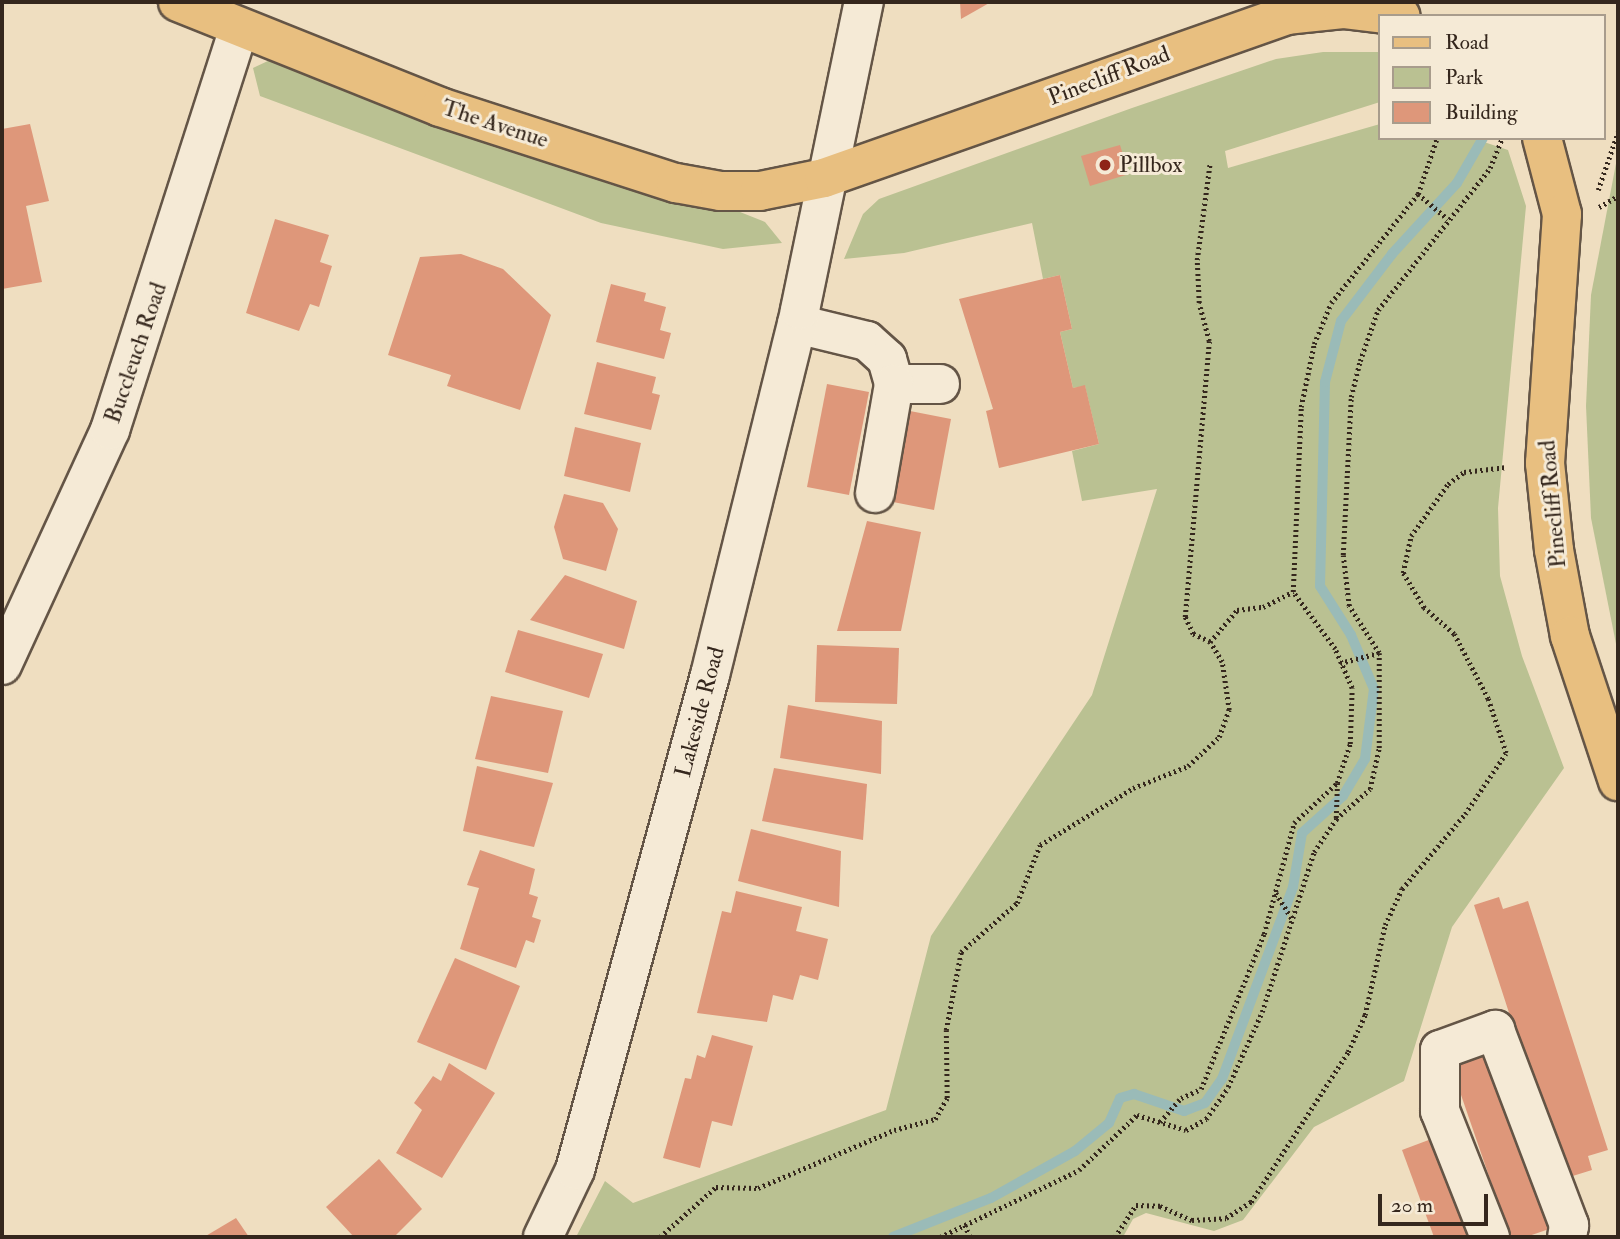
<!DOCTYPE html>
<style>
body{margin:0}
#map{position:relative;width:1620px;height:1239px;overflow:hidden;background:#efdec0;font-family:"IM FELL Double Pica",serif}
div>[style]{position:absolute}
[style*='--x']{left:calc(var(--x)*1px);top:calc(var(--y)*1px);width:calc(var(--w)*1px);rotate:calc(var(--a)*1deg)}
.green>*{inset:0;background:#bac192}
.stream>*{height:10px;margin:-5px;padding:0 5px;transform-origin:5px;border-radius:5px;background:#9abbb8}
.building>*{inset:0;background:#de977a}
.path>*{height:4.5px;margin-top:-2.25px;transform-origin:0;background:repeating-linear-gradient(90deg,#35271d 0 2px,transparent 0 5.5px)}
.roads{filter:drop-shadow(2px 0 #645546) drop-shadow(-2px 0 #645546) drop-shadow(0 2px #645546) drop-shadow(0 -2px #645546)}
.minor>*{height:38px;margin:-19px;padding:0 19px;transform-origin:19px;border-radius:19px;background:#f5ead6}
.major>*{height:38px;margin:-19px;padding:0 19px;transform-origin:19px;border-radius:19px;background:#e8bf80}
.dots>*{width:19px;height:19px;translate:-50% -50%;box-sizing:border-box;border:4px solid #f5ead6;border-radius:50%}
span{translate:-50% -50%;white-space:nowrap;text-align:center;line-height:1.15;-webkit-text-stroke:6px #f5ead6;paint-order:stroke}
.street-label{font-size:23px;color:#35271d}
.poi-label{font-size:23px;color:#35271d}
.left{translate:0 -50%;text-align:left}
.frame{position:absolute;inset:0;border:4px solid #35271d;pointer-events:none}
.legend{position:absolute;left:1378px;top:14px;width:228px;height:126px;box-sizing:border-box;background:#f5ead6;border:2px solid #a89c8c;margin:0;padding:9px 12px;list-style:none;font-size:21px;color:#35271d}
.legend li{display:flex;align-items:center;gap:14px;height:35px}
.legend b{width:35px;border:2px solid #a89c8c}
.scale{position:absolute;left:1378px;top:1194px;width:110px;height:32px;box-sizing:border-box;border:4px solid #35271d;border-top:0;padding-left:9px;font-size:21px;line-height:24px;white-space:nowrap;color:#35271d;-webkit-text-stroke:5px #f5ead6;paint-order:stroke}
</style>
<div id="map">
<div class="green">
<div style="clip-path:polygon(1323px 52px,1380px 52px,1380px 102px,1225px 151px,1228px 168px,1380px 124px,1380px 138px,1472px 138px,1508px 150px,1526px 206px,1498px 508px,1500px 576px,1522px 656px,1564px 768px,1452px 927px,1404px 1081px,1314px 1127px,1243px 1220px,1214px 1231px,1146px 1213px,1133px 1219px,1123px 1237px,576px 1237px,605px 1181px,633px 1203px,886px 1110px,931px 936px,1092px 695px,1157px 489px,1082px 501px,1072px 451px,1099px 444px,1085px 386px,1073px 388px,1060px 332px,1072px 329px,1060px 275px,1043px 279px,1032px 223px,904px 253px,844px 259px,863px 214px,879px 199px,1132px 108px,1276px 59px)"></div>
<div style="clip-path:polygon(270px 60px,612px 185px,740px 212px,765px 222px,782px 243px,723px 249px,601px 223px,260px 96px,253px 68px)"></div>
<div style="clip-path:polygon(1618px 153px,1618px 654px,1591px 518px,1586px 406px,1591px 295px)"></div>
</div>
<div class="stream">
<div style="--x:893;--y:1237;--w:105;--a:-21.7"></div>
<div style="--x:991;--y:1198;--w:96;--a:-29.2"></div>
<div style="--x:1075;--y:1151;--w:44;--a:-39.5"></div>
<div style="--x:1109;--y:1123;--w:27;--a:-66"></div>
<div style="--x:1120;--y:1098;--w:15;--a:-16"></div>
<div style="--x:1134;--y:1094;--w:53;--a:18.8"></div>
<div style="--x:1184;--y:1111;--w:22;--a:-21"></div>
<div style="--x:1205;--y:1103;--w:29;--a:-55"></div>
<div style="--x:1222;--y:1079;--w:205;--a:-69.7"></div>
<div style="--x:1293;--y:887;--w:55;--a:-80.5"></div>
<div style="--x:1302;--y:833;--w:55;--a:-42.1"></div>
<div style="--x:1343;--y:796;--w:43;--a:-59.3"></div>
<div style="--x:1365;--y:759;--w:71;--a:-82.7"></div>
<div style="--x:1374;--y:689;--w:59;--a:-113.1"></div>
<div style="--x:1351;--y:635;--w:58;--a:-122.3"></div>
<div style="--x:1320;--y:586;--w:204;--a:-88.6"></div>
<div style="--x:1325;--y:382;--w:63;--a:-75.3"></div>
<div style="--x:1341;--y:321;--w:84;--a:-52.7"></div>
<div style="--x:1392;--y:254;--w:96;--a:-47.5"></div>
<div style="--x:1457;--y:183;--w:52;--a:-60"></div>
</div>
<div class="building">
<div style="clip-path:polygon(960px 2px,991px 2px,961px 19px)"></div>
<div style="clip-path:polygon(30px 124px,49px 201px,26px 206px,42px 282px,2px 289px,2px 129px)"></div>
<div style="clip-path:polygon(1120px 145px,1129px 174px,1090px 186px,1081px 156px)"></div>
<div style="clip-path:polygon(275px 219px,329px 235px,320px 262px,332px 266px,319px 307px,310px 304px,299px 331px,246px 313px)"></div>
<div style="clip-path:polygon(461px 254px,503px 269px,551px 315px,520px 410px,447px 386px,451px 375px,388px 355px,420px 257px)"></div>
<div style="clip-path:polygon(1060px 275px,1072px 329px,1060px 332px,1073px 388px,1085px 385px,1099px 444px,999px 468px,986px 411px,993px 409px,959px 299px)"></div>
<div style="clip-path:polygon(611px 284px,646px 293px,644px 301px,666px 307px,660px 330px,671px 333px,664px 359px,596px 342px)"></div>
<div style="clip-path:polygon(597px 362px,656px 377px,652px 393px,660px 395px,651px 430px,584px 414px)"></div>
<div style="clip-path:polygon(827px 384px,869px 392px,849px 495px,807px 487px)"></div>
<div style="clip-path:polygon(910px 411px,951px 419px,934px 510px,893px 502px)"></div>
<div style="clip-path:polygon(575px 427px,641px 443px,630px 492px,564px 476px)"></div>
<div style="clip-path:polygon(564px 494px,603px 503px,618px 529px,606px 571px,563px 559px,554px 527px)"></div>
<div style="clip-path:polygon(867px 521px,921px 532px,901px 631px,837px 631px)"></div>
<div style="clip-path:polygon(565px 575px,637px 601px,624px 649px,530px 620px)"></div>
<div style="clip-path:polygon(518px 630px,603px 654px,589px 698px,505px 672px)"></div>
<div style="clip-path:polygon(817px 645px,899px 648px,897px 704px,815px 702px)"></div>
<div style="clip-path:polygon(491px 696px,563px 711px,548px 773px,475px 759px)"></div>
<div style="clip-path:polygon(788px 705px,882px 721px,881px 774px,780px 758px)"></div>
<div style="clip-path:polygon(477px 766px,553px 783px,534px 847px,463px 831px)"></div>
<div style="clip-path:polygon(774px 768px,867px 784px,863px 840px,762px 821px)"></div>
<div style="clip-path:polygon(751px 829px,841px 851px,839px 907px,738px 881px)"></div>
<div style="clip-path:polygon(480px 850px,535px 869px,529px 894px,538px 897px,532px 917px,541px 920px,534px 943px,526px 940px,516px 968px,460px 949px,479px 888px,467px 885px)"></div>
<div style="clip-path:polygon(736px 891px,802px 907px,796px 931px,828px 939px,818px 980px,800px 975px,793px 1000px,773px 995px,767px 1022px,697px 1013px,722px 911px,731px 913px)"></div>
<div style="clip-path:polygon(1499px 897px,1503px 909px,1528px 901px,1608px 1150px,1588px 1156px,1592px 1170px,1563px 1179px,1474px 905px)"></div>
<div style="clip-path:polygon(455px 958px,520px 986px,486px 1070px,417px 1042px)"></div>
<div style="clip-path:polygon(712px 1035px,753px 1046px,732px 1126px,712px 1121px,700px 1168px,663px 1158px,685px 1078px,691px 1079px,697px 1055px,705px 1058px)"></div>
<div style="clip-path:polygon(1491px 1049px,1552px 1228px,1526px 1237px,1510px 1237px,1450px 1063px)"></div>
<div style="clip-path:polygon(449px 1063px,495px 1093px,442px 1178px,396px 1153px,422px 1110px,414px 1103px,433px 1076px,441px 1081px)"></div>
<div style="clip-path:polygon(1434px 1138px,1471px 1237px,1434px 1237px,1402px 1150px)"></div>
<div style="clip-path:polygon(379px 1159px,422px 1209px,394px 1237px,354px 1237px,326px 1207px)"></div>
<div style="clip-path:polygon(236px 1218px,249px 1237px,204px 1237px)"></div>
</div>
<div class="path">
<div style="--x:1598;--y:190;--w:61;--a:-71"></div>
<div style="--x:1418;--y:194;--w:39;--a:40"></div>
<div style="--x:1599;--y:207;--w:22;--a:-30"></div>
<div style="--x:1210;--y:642;--w:42;--a:-49.8"></div>
<div style="--x:1237;--y:610;--w:26;--a:-7"></div>
<div style="--x:1263;--y:607;--w:34;--a:-27"></div>
<div style="--x:1340;--y:663;--w:40;--a:-14.4"></div>
<div style="--x:1336;--y:818;--w:35;--a:-88"></div>
<div style="--x:1276;--y:893;--w:31;--a:58"></div>
<div style="--x:1160;--y:1122;--w:32;--a:-49"></div>
<div style="--x:1181;--y:1098;--w:22;--a:-24"></div>
<div style="--x:1201;--y:1089;--w:167;--a:-67.9"></div>
<div style="--x:1264;--y:934;--w:115;--a:-74.9"></div>
<div style="--x:1294;--y:823;--w:59;--a:-42.9"></div>
<div style="--x:1337;--y:783;--w:41;--a:-71.6"></div>
<div style="--x:1350;--y:744;--w:56;--a:-88"></div>
<div style="--x:1352;--y:688;--w:43;--a:-113.6"></div>
<div style="--x:1335;--y:649;--w:71;--a:-126.4"></div>
<div style="--x:1293;--y:592;--w:185;--a:-87.5"></div>
<div style="--x:1301;--y:407;--w:64;--a:-78.3"></div>
<div style="--x:1314;--y:344;--w:44;--a:-67.5"></div>
<div style="--x:1331;--y:303;--w:139;--a:-51.4"></div>
<div style="--x:1418;--y:194;--w:59;--a:-71.3"></div>
<div style="--x:965;--y:1225;--w:13;--a:67"></div>
<div style="--x:660;--y:1237;--w:75;--a:-41.8"></div>
<div style="--x:716;--y:1187;--w:42;--a:1.4"></div>
<div style="--x:758;--y:1188;--w:148;--a:-23.1"></div>
<div style="--x:894;--y:1130;--w:42;--a:-15"></div>
<div style="--x:935;--y:1119;--w:24;--a:-60"></div>
<div style="--x:947;--y:1098;--w:68;--a:-90.8"></div>
<div style="--x:946;--y:1030;--w:79;--a:-79.1"></div>
<div style="--x:961;--y:952;--w:74;--a:-41.2"></div>
<div style="--x:1017;--y:903;--w:62;--a:-68.4"></div>
<div style="--x:1040;--y:845;--w:109;--a:-31.5"></div>
<div style="--x:1133;--y:788;--w:59;--a:-21.8"></div>
<div style="--x:1188;--y:766;--w:42;--a:-43.1"></div>
<div style="--x:1219;--y:737;--w:29;--a:-70"></div>
<div style="--x:1229;--y:710;--w:49;--a:-98.3"></div>
<div style="--x:1222;--y:662;--w:23;--a:-121"></div>
<div style="--x:1210;--y:642;--w:19;--a:-155"></div>
<div style="--x:1193;--y:634;--w:19;--a:-115"></div>
<div style="--x:1185;--y:617;--w:277;--a:-85"></div>
<div style="--x:1209;--y:341;--w:39;--a:-105"></div>
<div style="--x:1199;--y:303;--w:43;--a:-92.7"></div>
<div style="--x:1197;--y:260;--w:98;--a:-82.4"></div>
<div style="--x:940;--y:1237;--w:154;--a:-25.7"></div>
<div style="--x:1079;--y:1170;--w:80;--a:-43.5"></div>
<div style="--x:1137;--y:1115;--w:51;--a:17"></div>
<div style="--x:1186;--y:1130;--w:23;--a:-29"></div>
<div style="--x:1206;--y:1119;--w:39;--a:-55"></div>
<div style="--x:1228;--y:1087;--w:82;--a:-65.6"></div>
<div style="--x:1262;--y:1012;--w:168;--a:-72"></div>
<div style="--x:1314;--y:852;--w:40;--a:-56"></div>
<div style="--x:1336;--y:819;--w:45;--a:-41.4"></div>
<div style="--x:1370;--y:789;--w:42;--a:-77.6"></div>
<div style="--x:1379;--y:748;--w:95;--a:-90"></div>
<div style="--x:1379;--y:653;--w:56;--a:-122.6"></div>
<div style="--x:1349;--y:606;--w:51;--a:-96.7"></div>
<div style="--x:1343;--y:555;--w:158;--a:-87.1"></div>
<div style="--x:1351;--y:397;--w:37;--a:-76"></div>
<div style="--x:1360;--y:361;--w:54;--a:-70.6"></div>
<div style="--x:1378;--y:310;--w:181;--a:-51.7"></div>
<div style="--x:1490;--y:168;--w:32;--a:-68"></div>
<div style="--x:1115;--y:1237;--w:38;--a:-57"></div>
<div style="--x:1136;--y:1205;--w:24;--a:2"></div>
<div style="--x:1160;--y:1206;--w:35;--a:24"></div>
<div style="--x:1192;--y:1220;--w:34;--a:-3"></div>
<div style="--x:1226;--y:1218;--w:30;--a:-33"></div>
<div style="--x:1251;--y:1202;--w:179;--a:-57.1"></div>
<div style="--x:1348;--y:1052;--w:41;--a:-65.3"></div>
<div style="--x:1365;--y:1015;--w:92;--a:-77.5"></div>
<div style="--x:1385;--y:925;--w:40;--a:-65"></div>
<div style="--x:1402;--y:889;--w:98;--a:-50"></div>
<div style="--x:1465;--y:814;--w:73;--a:-56.1"></div>
<div style="--x:1506;--y:753;--w:57;--a:-108.4"></div>
<div style="--x:1488;--y:699;--w:73;--a:-117.6"></div>
<div style="--x:1454;--y:634;--w:40;--a:-139"></div>
<div style="--x:1424;--y:608;--w:41;--a:-121"></div>
<div style="--x:1403;--y:573;--w:38;--a:-78"></div>
<div style="--x:1411;--y:536;--w:64;--a:-54.6"></div>
<div style="--x:1448;--y:484;--w:20;--a:-37"></div>
<div style="--x:1464;--y:472;--w:43;--a:-6.6"></div>
</div>
<div class="roads">
<div class="minor">
<div style="--x:797;--y:324;--w:72;--a:13.7"></div>
<div style="--x:867;--y:341;--w:27;--a:42"></div>
<div style="--x:887;--y:359;--w:26;--a:74"></div>
<div style="--x:894;--y:384;--w:46;--a:0"></div>
<div style="--x:875;--y:493;--w:111;--a:-80.1"></div>
<div style="--x:2;--y:665;--w:259;--a:-65.3"></div>
<div style="--x:110;--y:430;--w:421;--a:-72.2"></div>
<div style="--x:543;--y:1237;--w:74;--a:-64.5"></div>
<div style="--x:575;--y:1170;--w:513;--a:-74.74"></div>
<div style="--x:710;--y:675;--w:376;--a:-76.1"></div>
<div style="--x:800;--y:310;--w:315;--a:-78.3"></div>
<div style="--x:1490;--y:1237;--w:136;--a:-111.6"></div>
<div style="--x:1440;--y:1111;--w:61;--a:-90"></div>
<div style="--x:1440;--y:1050;--w:59;--a:-20"></div>
<div style="--x:1495;--y:1030;--w:209;--a:69.2"></div>
<div style="--x:1569;--y:1225;--w:12;--a:99"></div>
</div>
<div class="major">
<div style="--x:178;--y:2;--w:282;--a:21.8"></div>
<div style="--x:440;--y:107;--w:248;--a:17.9"></div>
<div style="--x:676;--y:183;--w:45;--a:10.3"></div>
<div style="--x:720;--y:191;--w:40;--a:0"></div>
<div style="--x:760;--y:191;--w:65;--a:-11.5"></div>
<div style="--x:824;--y:178;--w:490;--a:-19.4"></div>
<div style="--x:1286;--y:15;--w:57;--a:-6"></div>
<div style="--x:1343;--y:9;--w:58;--a:6.9"></div>
<div style="--x:1542;--y:138;--w:79;--a:75.3"></div>
<div style="--x:1562;--y:214;--w:250;--a:93.9"></div>
<div style="--x:1545;--y:463;--w:87;--a:84.1"></div>
<div style="--x:1554;--y:550;--w:87;--a:79.5"></div>
<div style="--x:1570;--y:636;--w:153;--a:71.7"></div>
</div>
</div>
<div class="dots">
<div style="left:1105px;top:165px;background:#8f2418"></div>
</div>
<div class="street-label">
<span style="left:1109px;top:76px;rotate:-21deg">Pinecliff Road</span>
<span style="left:495px;top:124px;rotate:18deg">The Avenue</span>
<span style="left:136px;top:353px;rotate:-71deg">Buccleuch Road</span>
<span style="left:1553px;top:504px;rotate:-95deg">Pinecliff Road</span>
<span style="left:700px;top:712px;rotate:-75deg">Lakeside Road</span>
</div>
<div class="poi-label">
<span class="left" style="left:1119px;top:165px">Pillbox</span>
</div>
<div class="frame"></div>
<ul class="legend">
<li><b style="height:9px;background:#e8bf80"></b>Road</li>
<li><b style="height:19px;background:#bac192"></b>Park</li>
<li><b style="height:19px;background:#de977a"></b>Building</li>
</ul>
<div class="scale">20 m</div>
</div>
